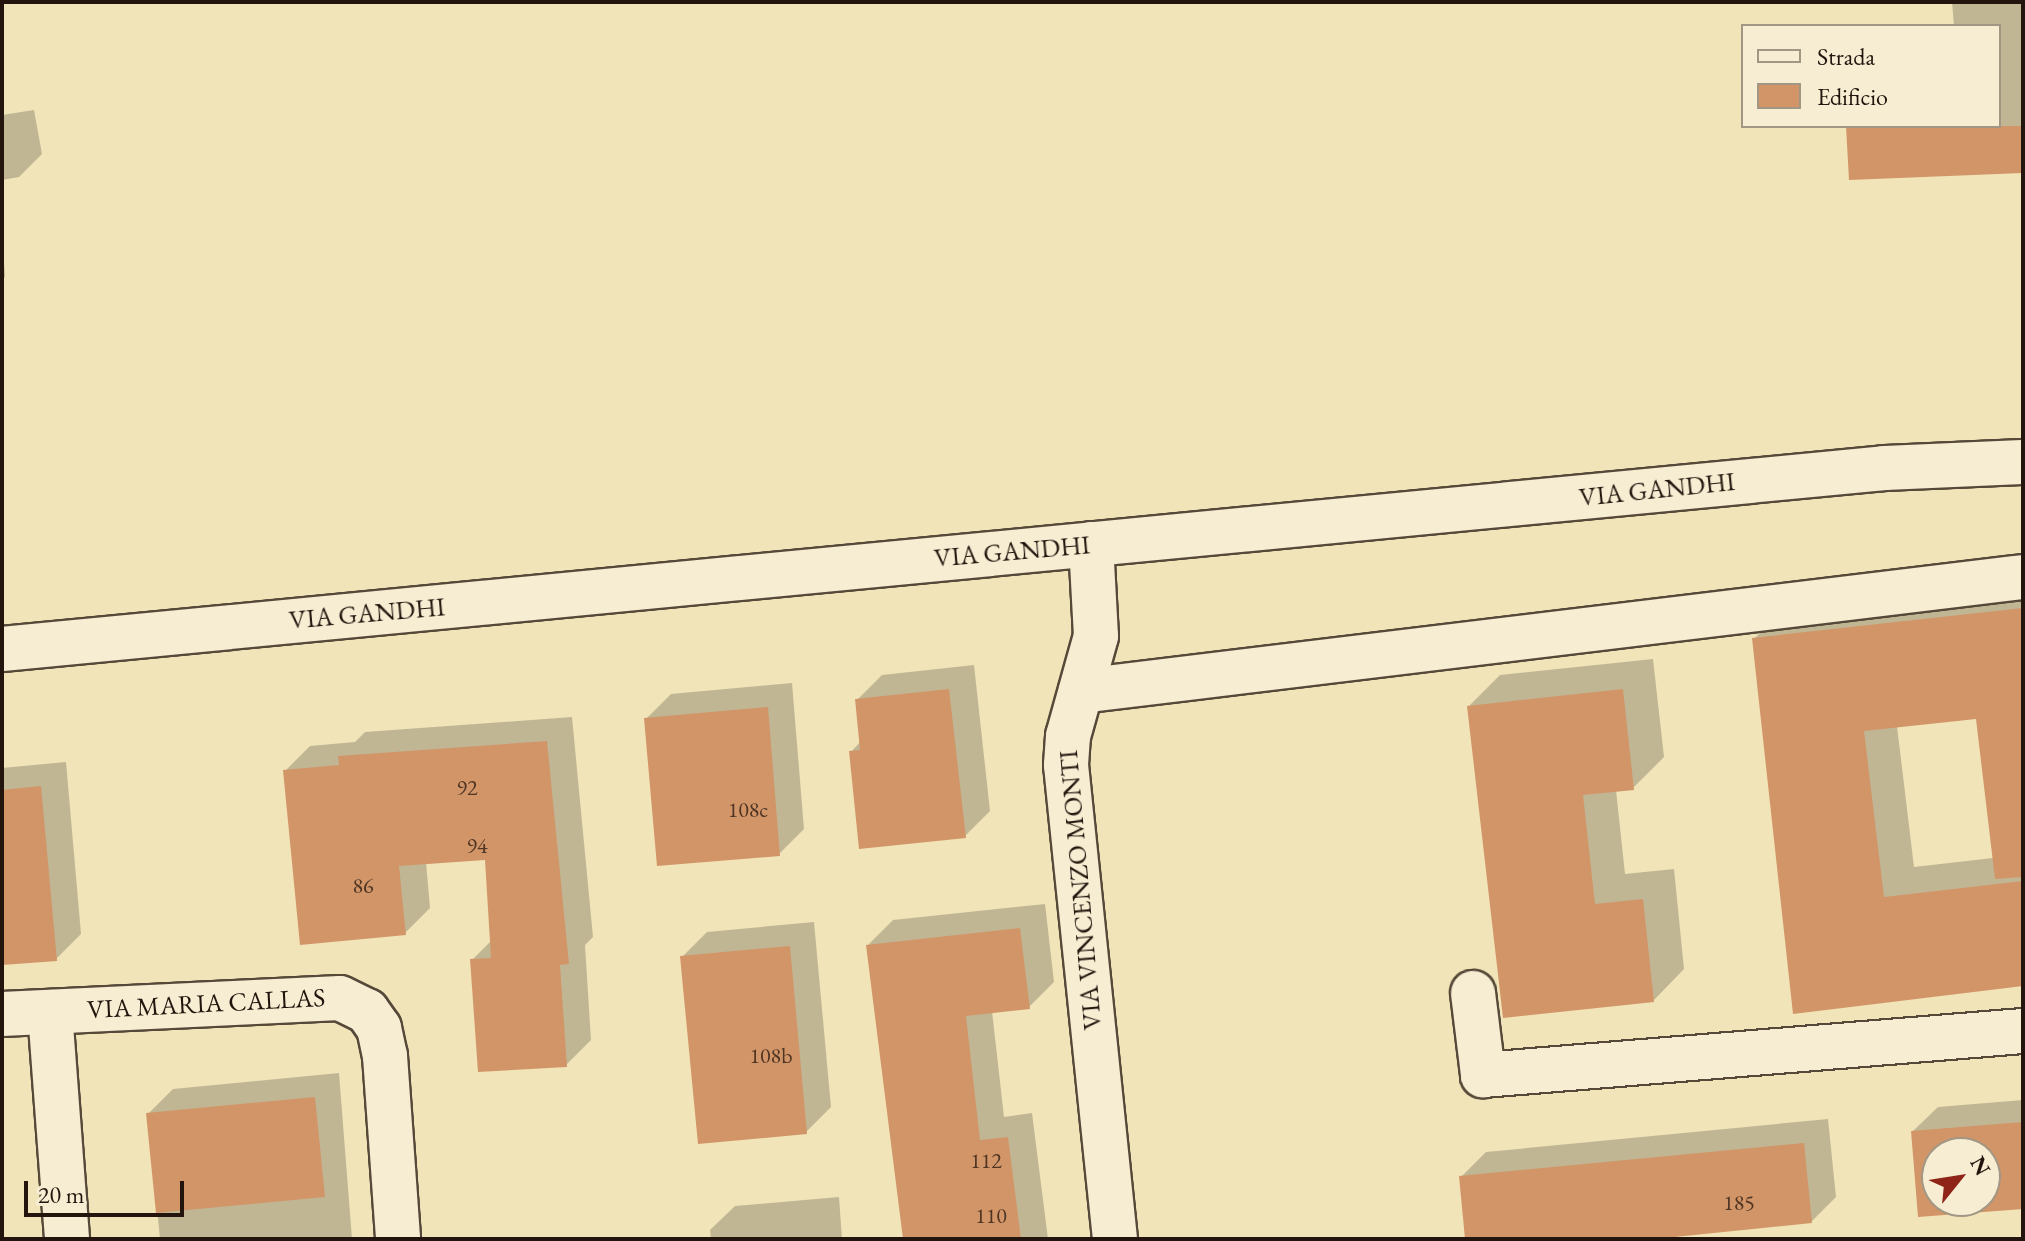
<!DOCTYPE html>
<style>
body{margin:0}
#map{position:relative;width:2025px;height:1241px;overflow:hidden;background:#f1e4b9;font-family:"EB Garamond",serif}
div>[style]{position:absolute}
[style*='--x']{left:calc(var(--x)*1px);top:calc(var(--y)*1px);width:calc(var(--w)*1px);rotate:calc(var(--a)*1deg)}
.shadow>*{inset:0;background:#0003}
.building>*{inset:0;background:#d29568}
.roads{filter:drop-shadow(2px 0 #564939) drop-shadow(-2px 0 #564939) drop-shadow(0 2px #564939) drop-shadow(0 -2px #564939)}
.minor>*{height:44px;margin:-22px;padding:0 22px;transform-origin:22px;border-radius:22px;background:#f6edd2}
span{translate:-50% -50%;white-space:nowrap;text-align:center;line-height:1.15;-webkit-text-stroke:8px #f6edd2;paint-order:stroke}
.number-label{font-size:22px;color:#4f3524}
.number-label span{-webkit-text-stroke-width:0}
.street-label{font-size:26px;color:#23150e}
.frame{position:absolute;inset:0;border:4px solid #23150e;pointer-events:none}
.legend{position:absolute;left:1741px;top:24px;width:260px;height:104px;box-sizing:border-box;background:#f6edd2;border:2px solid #a29784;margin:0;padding:10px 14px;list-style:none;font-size:24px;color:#23150e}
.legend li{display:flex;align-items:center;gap:16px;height:40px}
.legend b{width:40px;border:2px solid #a29784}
.north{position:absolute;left:1921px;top:1137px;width:80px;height:80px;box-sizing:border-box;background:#f6edd2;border:2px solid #a29784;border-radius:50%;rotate:60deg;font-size:22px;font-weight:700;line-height:32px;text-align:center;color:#23150e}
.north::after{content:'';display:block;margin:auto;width:28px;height:36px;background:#8f2418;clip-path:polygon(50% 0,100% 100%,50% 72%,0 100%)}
.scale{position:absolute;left:24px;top:1181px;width:160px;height:36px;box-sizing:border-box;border:4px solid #23150e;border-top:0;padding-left:10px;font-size:24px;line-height:28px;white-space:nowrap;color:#23150e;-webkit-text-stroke:6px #f6edd2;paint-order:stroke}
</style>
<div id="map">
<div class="shadow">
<div style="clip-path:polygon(1952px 2px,2023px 2px,2023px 171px,1848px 126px,1999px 126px,1999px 26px,1954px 26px)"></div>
<div style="clip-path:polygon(34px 110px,42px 154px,19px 177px,2px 180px,2px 115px)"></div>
<div style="clip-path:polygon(2px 232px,5px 277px,2px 280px)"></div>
<div style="clip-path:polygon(evenodd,2023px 581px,2023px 984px,1795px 1011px,1754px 639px,1785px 608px,2023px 581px,1978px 717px,1993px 858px,1914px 867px,1897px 726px,1978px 717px)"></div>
<div style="clip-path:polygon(1653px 659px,1664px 757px,1633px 788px,1616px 790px,1625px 874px,1674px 869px,1684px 969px,1654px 1000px,1469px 706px,1500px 675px)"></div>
<div style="clip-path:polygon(974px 665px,990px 811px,965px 836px,851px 752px,861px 741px,857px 700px,882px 675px)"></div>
<div style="clip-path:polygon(792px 683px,804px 829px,779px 854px,646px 719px,671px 694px)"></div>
<div style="clip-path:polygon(572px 717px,593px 937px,585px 945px,591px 1040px,566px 1065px,472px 960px,492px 940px,486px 858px,426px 862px,430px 908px,405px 933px,285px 771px,310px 746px,355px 742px,365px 732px)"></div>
<div style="clip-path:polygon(66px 762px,81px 934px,56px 959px,2px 963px,2px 768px)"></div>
<div style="clip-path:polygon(1045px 904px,1054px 982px,1029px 1007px,992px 1011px,1004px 1117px,1032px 1113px,1048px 1239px,901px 1239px,905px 1235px,868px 945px,893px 920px)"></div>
<div style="clip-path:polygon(814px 922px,831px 1107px,806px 1132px,682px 957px,707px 932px)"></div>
<div style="clip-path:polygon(339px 1073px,352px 1239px,160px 1239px,148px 1114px,173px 1089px)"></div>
<div style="clip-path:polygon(evenodd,2023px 1100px,2023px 1207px,1919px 1215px,1913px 1131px,1938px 1107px,2023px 1100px,1937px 1153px,1985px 1153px,1985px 1201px,1937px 1201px,1937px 1153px)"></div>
<div style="clip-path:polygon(1828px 1119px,1836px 1197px,1811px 1222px,1635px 1239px,1467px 1239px,1461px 1177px,1486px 1152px)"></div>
<div style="clip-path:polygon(839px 1197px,842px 1239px,711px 1239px,710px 1230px,735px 1206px)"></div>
</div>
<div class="building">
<div style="clip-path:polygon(1846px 126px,2023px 126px,2023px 173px,1849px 180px)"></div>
<div style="clip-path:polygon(2023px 608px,2023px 877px,1995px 879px,1976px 719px,1864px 731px,1884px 897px,2023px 881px,2023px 986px,1793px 1014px,1752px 638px)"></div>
<div style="clip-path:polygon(949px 689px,966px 838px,859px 849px,849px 751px,860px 750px,855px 699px)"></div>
<div style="clip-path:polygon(1623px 689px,1634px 790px,1583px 795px,1595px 904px,1643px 899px,1654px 1002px,1503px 1018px,1467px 706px)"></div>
<div style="clip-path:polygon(768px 707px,780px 856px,657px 866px,644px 718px)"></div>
<div style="clip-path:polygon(547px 741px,569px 964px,560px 965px,567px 1067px,478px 1072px,470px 959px,491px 958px,485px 860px,399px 866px,406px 935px,300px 945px,283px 770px,339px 765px,338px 756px)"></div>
<div style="clip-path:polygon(41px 786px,57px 961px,2px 965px,2px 790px)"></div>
<div style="clip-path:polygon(1020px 928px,1030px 1009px,966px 1016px,980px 1140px,1008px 1137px,1021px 1239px,903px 1239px,866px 945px)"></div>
<div style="clip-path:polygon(790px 946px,807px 1134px,698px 1144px,680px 956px)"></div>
<div style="clip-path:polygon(315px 1097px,325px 1197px,156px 1213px,146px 1113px)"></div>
<div style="clip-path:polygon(evenodd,2023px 1122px,2023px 1209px,1918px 1217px,1911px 1131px,2023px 1122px,1937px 1153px,1985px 1153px,1985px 1201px,1937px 1201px,1937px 1153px)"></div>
<div style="clip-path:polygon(1804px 1143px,1812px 1223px,1655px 1239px,1465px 1239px,1459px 1176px)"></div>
</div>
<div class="roads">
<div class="minor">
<div style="--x:1091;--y:544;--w:92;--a:86.9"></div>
<div style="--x:1096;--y:636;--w:104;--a:105.6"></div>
<div style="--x:1068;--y:736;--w:29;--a:94"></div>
<div style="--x:1066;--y:765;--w:477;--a:84.1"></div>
<div style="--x:2;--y:649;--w:1891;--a:-5.49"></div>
<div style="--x:1884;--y:468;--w:139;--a:-2.5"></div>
<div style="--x:1081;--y:691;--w:949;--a:-6.9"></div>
<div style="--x:1473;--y:993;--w:83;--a:83"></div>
<div style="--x:1483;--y:1075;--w:542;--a:-4.66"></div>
<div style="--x:50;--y:1012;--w:228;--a:85.7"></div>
<div style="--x:2;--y:1014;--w:338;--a:-2.7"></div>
<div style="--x:340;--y:998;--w:30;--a:26"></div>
<div style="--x:367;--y:1011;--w:21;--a:55"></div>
<div style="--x:379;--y:1028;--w:29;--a:78"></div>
<div style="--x:385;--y:1056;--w:183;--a:85.9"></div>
</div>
</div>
<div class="number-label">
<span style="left:467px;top:788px">92</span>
<span style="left:748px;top:810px">108c</span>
<span style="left:477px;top:846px">94</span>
<span style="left:363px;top:886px">86</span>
<span style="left:771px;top:1056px">108b</span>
<span style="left:986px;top:1161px">112</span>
<span style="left:1739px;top:1203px">185</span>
<span style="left:991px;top:1216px">110</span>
</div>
<div class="street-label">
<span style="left:1657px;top:490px;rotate:-6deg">VIA GANDHI</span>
<span style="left:1012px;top:552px;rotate:-5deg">VIA GANDHI</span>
<span style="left:367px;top:614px;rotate:-5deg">VIA GANDHI</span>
<span style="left:1081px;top:890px;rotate:-95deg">VIA VINCENZO MONTI</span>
<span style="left:206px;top:1004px;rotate:-3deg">VIA MARIA CALLAS</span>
</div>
<div class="frame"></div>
<ul class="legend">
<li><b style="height:10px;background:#f6edd2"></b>Strada</li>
<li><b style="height:22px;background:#d29568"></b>Edificio</li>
</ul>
<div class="north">N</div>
<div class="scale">20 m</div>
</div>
